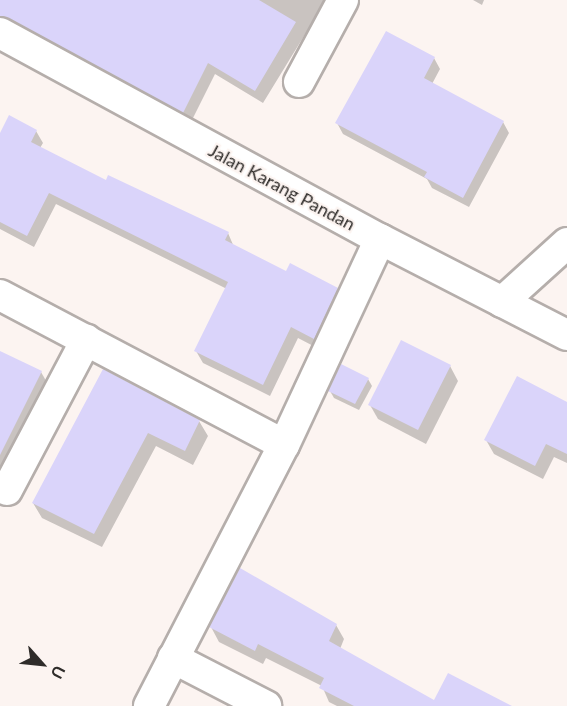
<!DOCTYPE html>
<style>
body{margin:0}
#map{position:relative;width:567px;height:706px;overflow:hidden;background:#fcf4f1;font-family:Lato,sans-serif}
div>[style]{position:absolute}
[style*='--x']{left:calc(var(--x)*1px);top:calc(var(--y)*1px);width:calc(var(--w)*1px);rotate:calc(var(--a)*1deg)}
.shadow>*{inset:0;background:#0003}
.building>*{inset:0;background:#dad4fa}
.roads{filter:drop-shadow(2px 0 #b5aeab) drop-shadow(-2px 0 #b5aeab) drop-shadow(0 2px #b5aeab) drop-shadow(0 -2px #b5aeab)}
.minor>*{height:30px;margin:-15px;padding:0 15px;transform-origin:15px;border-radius:15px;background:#fff}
span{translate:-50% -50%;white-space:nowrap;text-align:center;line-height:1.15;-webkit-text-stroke:4.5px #fcf4f1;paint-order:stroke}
.street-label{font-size:18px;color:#2f2c2a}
.north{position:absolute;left:12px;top:634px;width:60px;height:60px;-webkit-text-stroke:4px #fcf4f1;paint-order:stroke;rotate:117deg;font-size:16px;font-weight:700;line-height:24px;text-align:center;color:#2f2c2a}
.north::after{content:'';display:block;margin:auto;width:21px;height:27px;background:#2f2c2a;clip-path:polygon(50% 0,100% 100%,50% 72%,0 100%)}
</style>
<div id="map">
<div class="shadow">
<div style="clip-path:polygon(0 0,326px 0,263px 103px,215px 74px,190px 124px,0 24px)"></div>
<div style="clip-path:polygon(473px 0,484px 0,482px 5px)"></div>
<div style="clip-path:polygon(434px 58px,440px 69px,432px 84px,503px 122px,509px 133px,469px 207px,432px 188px,427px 179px,343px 134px,337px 123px)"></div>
<div style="clip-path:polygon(36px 131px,43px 143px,40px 148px,107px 182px,228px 233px,234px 247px,286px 273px,337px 289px,344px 301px,321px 350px,298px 338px,270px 396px,203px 363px,196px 351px,227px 289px,56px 204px,34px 247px,0 229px,0 137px)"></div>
<div style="clip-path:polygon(0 352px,41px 372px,49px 386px,0 475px)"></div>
<div style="clip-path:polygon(450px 366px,458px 381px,426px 444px,378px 419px,370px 405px)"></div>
<div style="clip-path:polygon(104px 371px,199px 421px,208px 436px,193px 465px,156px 446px,102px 547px,42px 518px,33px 503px)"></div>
<div style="clip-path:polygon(368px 379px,372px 386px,359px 410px,334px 398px,330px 391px)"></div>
<div style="clip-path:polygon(567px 405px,567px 463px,554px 457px,543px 479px,494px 454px,486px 440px)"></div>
<div style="clip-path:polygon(336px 625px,344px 639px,340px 649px,435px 702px,495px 706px,337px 706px,329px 702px,322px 686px,266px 658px,263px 664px,219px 642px,211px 627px)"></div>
</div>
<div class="building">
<div style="clip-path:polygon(0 0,259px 0,296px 22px,255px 91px,208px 63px,183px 113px,0 16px)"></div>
<div style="clip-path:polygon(386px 31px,435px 57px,424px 78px,504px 121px,463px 198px,424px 177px,427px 172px,335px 123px)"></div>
<div style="clip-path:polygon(9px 115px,37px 130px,31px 142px,106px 180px,108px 175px,229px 232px,225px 240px,286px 271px,290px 263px,338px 288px,314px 339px,291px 327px,263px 385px,194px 351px,228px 282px,49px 193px,27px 236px,0 222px,0 133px)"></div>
<div style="clip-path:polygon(401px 340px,451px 365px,418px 430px,368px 405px)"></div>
<div style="clip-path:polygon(0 351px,42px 371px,0 455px)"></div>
<div style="clip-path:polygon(341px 364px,369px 378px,355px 404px,328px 391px)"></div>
<div style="clip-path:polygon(103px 369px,200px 420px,185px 451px,148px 433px,94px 534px,32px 503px)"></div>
<div style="clip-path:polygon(517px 376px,567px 402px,567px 454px,546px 444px,535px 466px,484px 440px)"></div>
<div style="clip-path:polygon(240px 568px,337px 624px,329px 641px,434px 700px,448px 673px,512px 706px,354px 706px,319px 688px,324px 678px,258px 644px,255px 651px,209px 627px)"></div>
</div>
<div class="roads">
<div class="minor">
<div style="--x:0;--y:33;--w:432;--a:28.5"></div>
<div style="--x:380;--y:239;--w:210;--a:27.2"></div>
<div style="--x:299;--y:82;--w:93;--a:-61.8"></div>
<div style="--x:0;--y:295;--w:321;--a:27.8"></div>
<div style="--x:502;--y:302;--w:88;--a:-42.2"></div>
<div style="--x:7;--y:490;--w:170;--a:-62.2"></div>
<div style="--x:173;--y:658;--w:105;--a:27.3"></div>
<div style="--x:149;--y:706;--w:294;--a:-62.7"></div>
<div style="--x:284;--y:445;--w:227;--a:-65"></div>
</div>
</div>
<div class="street-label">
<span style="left:282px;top:187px;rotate:28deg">Jalan Karang Pandan</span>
</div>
<div class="north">U</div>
</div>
